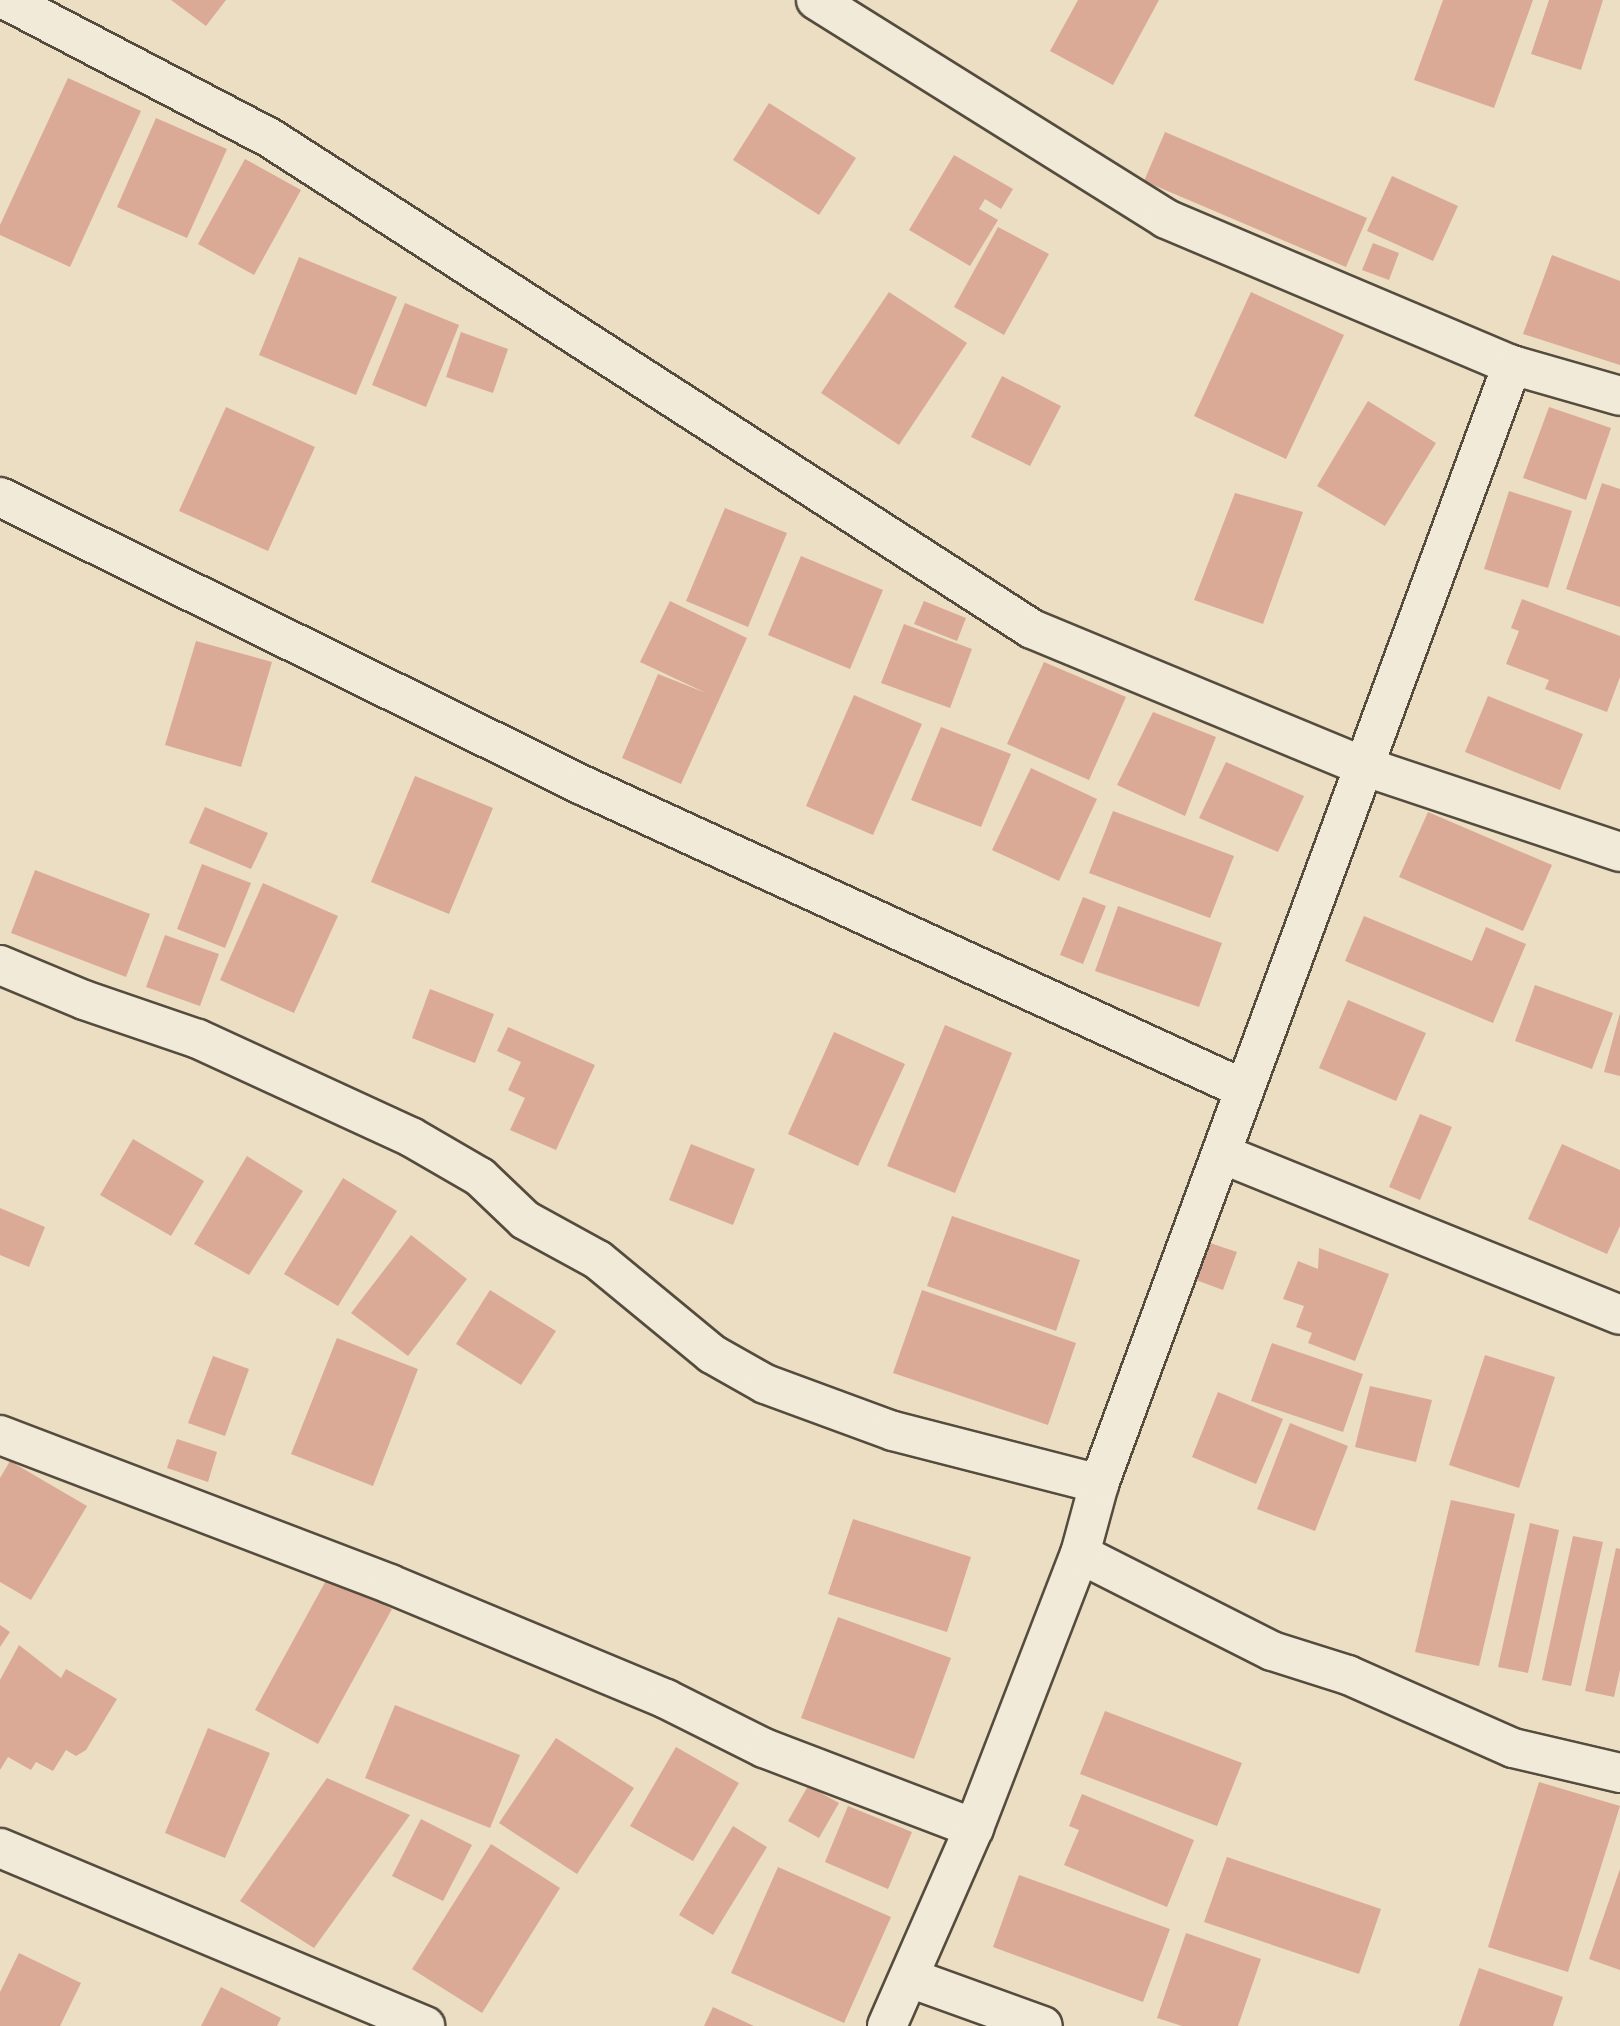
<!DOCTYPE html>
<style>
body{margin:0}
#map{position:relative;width:1620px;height:2026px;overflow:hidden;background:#ebdec3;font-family:"Old Standard TT",serif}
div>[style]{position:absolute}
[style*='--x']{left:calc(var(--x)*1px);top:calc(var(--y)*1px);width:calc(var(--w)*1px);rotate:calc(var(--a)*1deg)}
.building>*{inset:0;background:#dbaa97}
.roads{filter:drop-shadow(2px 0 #554c3e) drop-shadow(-2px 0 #554c3e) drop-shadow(0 2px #554c3e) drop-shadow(0 -2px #554c3e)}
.street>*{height:38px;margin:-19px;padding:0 19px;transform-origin:19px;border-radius:19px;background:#f2ead8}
span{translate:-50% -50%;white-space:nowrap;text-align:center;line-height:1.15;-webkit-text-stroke:7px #f2ead8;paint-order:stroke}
</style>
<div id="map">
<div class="building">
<div style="clip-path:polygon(171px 0,226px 0,206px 26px)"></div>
<div style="clip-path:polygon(1078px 0,1159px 0,1113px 85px,1050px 51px)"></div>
<div style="clip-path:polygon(1443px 0,1533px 0,1494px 108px,1414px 80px)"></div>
<div style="clip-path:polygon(1549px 0,1603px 0,1581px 70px,1531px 54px)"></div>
<div style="clip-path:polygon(68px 78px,141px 111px,70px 267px,0 235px,0 225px)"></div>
<div style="clip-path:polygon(769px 103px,856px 158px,819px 215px,733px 160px)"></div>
<div style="clip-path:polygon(156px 118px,227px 149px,187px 238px,117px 207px)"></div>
<div style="clip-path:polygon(1165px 132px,1367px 218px,1346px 267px,1144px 181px)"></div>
<div style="clip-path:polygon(954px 155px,1013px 189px,1001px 209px,985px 199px,979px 209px,998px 220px,970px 266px,909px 230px)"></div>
<div style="clip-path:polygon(245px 159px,301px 190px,254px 275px,198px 244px)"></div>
<div style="clip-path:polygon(1392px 176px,1458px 206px,1433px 261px,1367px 231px)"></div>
<div style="clip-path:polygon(998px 227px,1049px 254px,1004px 335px,954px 307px)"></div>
<div style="clip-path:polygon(1373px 243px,1399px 253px,1389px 280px,1362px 270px)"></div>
<div style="clip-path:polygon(1552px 255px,1620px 281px,1620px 365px,1523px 334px)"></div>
<div style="clip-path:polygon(299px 257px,397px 297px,356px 395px,259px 355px)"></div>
<div style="clip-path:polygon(889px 292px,967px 343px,899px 445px,821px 393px)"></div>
<div style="clip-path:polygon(1251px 292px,1344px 335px,1286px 459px,1194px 416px)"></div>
<div style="clip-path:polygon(405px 303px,459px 325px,426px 407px,372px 385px)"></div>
<div style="clip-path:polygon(461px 332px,508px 349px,493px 393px,446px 377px)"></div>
<div style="clip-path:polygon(1002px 376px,1061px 406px,1030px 466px,971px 437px)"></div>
<div style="clip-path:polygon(1368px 401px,1436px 443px,1385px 526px,1317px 486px)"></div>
<div style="clip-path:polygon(226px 407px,315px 447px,268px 551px,179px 511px)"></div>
<div style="clip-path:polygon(1549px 407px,1611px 428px,1586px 500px,1523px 478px)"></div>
<div style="clip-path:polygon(1602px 483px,1620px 489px,1620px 607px,1566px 589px)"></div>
<div style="clip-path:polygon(1509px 491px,1572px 511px,1548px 588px,1484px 569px)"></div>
<div style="clip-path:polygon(1235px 493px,1303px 512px,1263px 624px,1194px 600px)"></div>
<div style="clip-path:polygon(725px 508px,787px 533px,748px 627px,686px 601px)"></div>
<div style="clip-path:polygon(801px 556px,883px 590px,850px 669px,768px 635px)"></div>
<div style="clip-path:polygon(1522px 599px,1620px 636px,1620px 677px,1607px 712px,1545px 689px,1549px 680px,1506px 664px,1519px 631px,1511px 628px)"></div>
<div style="clip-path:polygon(670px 601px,747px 638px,681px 784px,622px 758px,658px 674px,706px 693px,640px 662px)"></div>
<div style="clip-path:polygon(924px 601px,966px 618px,957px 641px,914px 624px)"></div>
<div style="clip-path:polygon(904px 624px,972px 649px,950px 708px,881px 683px)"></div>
<div style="clip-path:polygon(196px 641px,272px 662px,241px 767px,165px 745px)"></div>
<div style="clip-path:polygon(1044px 662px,1126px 697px,1089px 780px,1007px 744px)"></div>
<div style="clip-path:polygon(854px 695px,922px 724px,873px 835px,806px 806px)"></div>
<div style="clip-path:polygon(1488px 696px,1583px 734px,1560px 790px,1465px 752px)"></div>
<div style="clip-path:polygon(1153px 712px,1216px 737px,1185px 816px,1117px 785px)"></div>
<div style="clip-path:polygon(941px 727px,1011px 754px,981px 827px,911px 800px)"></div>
<div style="clip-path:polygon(1226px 762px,1304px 796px,1278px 852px,1199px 818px)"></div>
<div style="clip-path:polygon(1031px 768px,1097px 799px,1059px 881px,992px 850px)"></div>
<div style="clip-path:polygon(415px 776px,493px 808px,449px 914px,371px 882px)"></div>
<div style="clip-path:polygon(205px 807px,268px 833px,251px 869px,189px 843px)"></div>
<div style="clip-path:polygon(1113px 811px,1234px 856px,1210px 918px,1089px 873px)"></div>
<div style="clip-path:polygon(1428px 812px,1552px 865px,1523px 931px,1399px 877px)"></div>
<div style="clip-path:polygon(202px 864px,251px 883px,225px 948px,177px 929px)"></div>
<div style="clip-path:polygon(35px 870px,150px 914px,126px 977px,11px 933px)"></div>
<div style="clip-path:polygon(263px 883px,338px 916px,294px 1013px,220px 980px)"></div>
<div style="clip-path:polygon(1083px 897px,1106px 906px,1083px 964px,1060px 955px)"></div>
<div style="clip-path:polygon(1118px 906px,1222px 943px,1199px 1007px,1095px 971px)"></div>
<div style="clip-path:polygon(1364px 916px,1472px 961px,1486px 927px,1526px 944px,1493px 1023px,1345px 961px)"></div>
<div style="clip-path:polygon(165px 935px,219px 954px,200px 1006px,146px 987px)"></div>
<div style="clip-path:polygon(1535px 985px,1613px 1013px,1592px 1069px,1515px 1041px)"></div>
<div style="clip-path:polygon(430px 989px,494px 1014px,475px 1063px,412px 1038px)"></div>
<div style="clip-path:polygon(1348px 1000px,1426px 1033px,1396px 1101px,1319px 1068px)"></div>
<div style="clip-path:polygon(1620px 1013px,1620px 1076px,1604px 1072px)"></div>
<div style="clip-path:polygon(945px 1025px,1012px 1053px,955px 1193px,887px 1166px)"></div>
<div style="clip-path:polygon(508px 1027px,595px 1065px,556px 1150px,510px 1130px,525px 1098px,508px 1090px,521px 1062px,497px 1051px)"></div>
<div style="clip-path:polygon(834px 1032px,905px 1064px,858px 1166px,788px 1134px)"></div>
<div style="clip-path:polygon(1420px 1114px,1452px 1127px,1420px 1200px,1389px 1187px)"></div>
<div style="clip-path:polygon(133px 1139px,204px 1181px,171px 1236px,100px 1195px)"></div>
<div style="clip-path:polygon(691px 1144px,755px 1169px,733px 1225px,669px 1200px)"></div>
<div style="clip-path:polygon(1562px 1144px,1620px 1170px,1620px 1226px,1607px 1254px,1528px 1219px)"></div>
<div style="clip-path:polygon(247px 1156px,303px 1191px,249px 1275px,194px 1244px)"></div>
<div style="clip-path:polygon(343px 1178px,397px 1211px,338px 1306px,284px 1274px)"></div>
<div style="clip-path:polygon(0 1208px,45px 1227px,29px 1267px,0 1255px)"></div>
<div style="clip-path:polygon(952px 1216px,1080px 1260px,1056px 1331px,927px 1286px)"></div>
<div style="clip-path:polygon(411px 1235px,467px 1279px,408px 1356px,351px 1313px)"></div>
<div style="clip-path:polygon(1210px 1243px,1237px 1252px,1223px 1290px,1196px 1280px)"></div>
<div style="clip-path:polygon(1319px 1248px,1389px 1274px,1355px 1361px,1308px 1343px,1312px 1333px,1296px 1327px,1304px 1306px,1283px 1299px,1298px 1261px,1318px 1269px)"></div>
<div style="clip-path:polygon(490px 1290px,556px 1331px,521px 1385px,456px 1344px)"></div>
<div style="clip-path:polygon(922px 1290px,1076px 1343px,1048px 1425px,893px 1373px)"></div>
<div style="clip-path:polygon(337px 1338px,418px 1369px,373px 1486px,291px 1454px)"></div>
<div style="clip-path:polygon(1272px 1343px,1363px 1374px,1343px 1432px,1251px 1401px)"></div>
<div style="clip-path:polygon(1485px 1355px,1555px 1377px,1519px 1488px,1449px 1465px)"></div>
<div style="clip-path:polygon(213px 1356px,249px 1369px,225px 1436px,188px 1423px)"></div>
<div style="clip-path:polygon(1370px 1386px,1432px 1400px,1416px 1462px,1355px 1447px)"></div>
<div style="clip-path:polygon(1218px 1392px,1283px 1419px,1256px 1484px,1192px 1457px)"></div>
<div style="clip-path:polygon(1290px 1423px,1348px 1446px,1315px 1531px,1257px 1509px)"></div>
<div style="clip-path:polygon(177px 1439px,217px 1452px,208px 1482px,167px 1468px)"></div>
<div style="clip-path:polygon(10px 1461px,87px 1506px,31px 1600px,0 1582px,0 1478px)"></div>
<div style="clip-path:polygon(1451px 1500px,1515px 1514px,1479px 1666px,1415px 1652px)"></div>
<div style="clip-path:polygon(853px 1519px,971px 1557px,947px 1632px,828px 1594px)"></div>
<div style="clip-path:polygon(1530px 1523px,1559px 1530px,1528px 1673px,1498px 1667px)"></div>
<div style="clip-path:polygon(1573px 1536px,1603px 1542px,1571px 1686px,1542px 1680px)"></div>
<div style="clip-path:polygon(1616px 1548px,1620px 1549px,1620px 1670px,1614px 1697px,1585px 1691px)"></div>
<div style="clip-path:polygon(329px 1575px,392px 1609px,318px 1744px,255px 1710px)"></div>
<div style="clip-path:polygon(838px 1617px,951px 1658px,914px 1759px,801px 1718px)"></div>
<div style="clip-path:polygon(0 1625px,10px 1632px,0 1647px)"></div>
<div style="clip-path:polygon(19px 1645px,61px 1678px,66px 1669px,117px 1699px,86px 1750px,76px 1756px,66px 1750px,53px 1771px,36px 1762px,31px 1770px,8px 1757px,0 1770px,0 1680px)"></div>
<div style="clip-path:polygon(395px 1705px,520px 1755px,490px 1828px,365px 1778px)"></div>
<div style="clip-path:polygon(1105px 1711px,1242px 1763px,1217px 1826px,1080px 1774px)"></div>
<div style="clip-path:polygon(208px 1728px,270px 1753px,225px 1858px,165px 1833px)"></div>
<div style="clip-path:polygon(556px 1738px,634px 1788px,577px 1874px,499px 1823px)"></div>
<div style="clip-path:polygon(676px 1747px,739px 1783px,693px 1861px,630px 1826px)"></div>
<div style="clip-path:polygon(327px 1778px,410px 1815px,314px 1948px,240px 1901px)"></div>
<div style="clip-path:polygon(1539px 1782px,1620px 1806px,1568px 1972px,1488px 1947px)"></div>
<div style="clip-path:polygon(808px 1786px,839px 1803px,819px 1838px,788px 1821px)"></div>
<div style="clip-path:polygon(1082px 1794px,1194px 1840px,1167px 1907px,1064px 1865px,1079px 1830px,1069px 1826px)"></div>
<div style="clip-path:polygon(848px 1806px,912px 1832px,888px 1889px,825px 1862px)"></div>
<div style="clip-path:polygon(421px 1819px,472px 1845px,443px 1901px,392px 1876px)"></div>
<div style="clip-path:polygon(733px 1826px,767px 1847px,713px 1935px,679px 1915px)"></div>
<div style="clip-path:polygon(491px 1844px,560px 1888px,482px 2013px,412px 1969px)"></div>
<div style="clip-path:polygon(1227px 1857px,1381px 1909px,1359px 1974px,1204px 1922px)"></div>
<div style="clip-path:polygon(778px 1867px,891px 1917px,844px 2023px,731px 1973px)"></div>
<div style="clip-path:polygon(1620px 1869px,1620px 1970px,1589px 1959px)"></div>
<div style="clip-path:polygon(1019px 1875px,1170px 1929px,1143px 2002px,993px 1947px)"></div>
<div style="clip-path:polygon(1186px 1933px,1261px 1959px,1238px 2026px,1182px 2026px,1157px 2018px)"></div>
<div style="clip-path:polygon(19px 1953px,81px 1983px,60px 2026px,0 2026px,0 1992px)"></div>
<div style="clip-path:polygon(1479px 1968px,1563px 1997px,1553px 2026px,1459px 2026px)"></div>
<div style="clip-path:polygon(221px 1987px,281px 2018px,277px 2026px,201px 2026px)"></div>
<div style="clip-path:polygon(713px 2007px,754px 2026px,704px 2026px)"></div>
</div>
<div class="roads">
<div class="street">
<div style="--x:6;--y:0;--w:298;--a:27.6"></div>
<div style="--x:270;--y:138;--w:906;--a:32.8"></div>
<div style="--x:1032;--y:629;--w:358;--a:22.5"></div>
<div style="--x:1363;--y:766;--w:271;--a:18.5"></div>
<div style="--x:816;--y:0;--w:413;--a:32"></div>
<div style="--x:1166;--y:219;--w:376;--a:22.9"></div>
<div style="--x:1512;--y:365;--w:112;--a:16"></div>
<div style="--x:0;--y:497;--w:649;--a:26.33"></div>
<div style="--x:582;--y:785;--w:728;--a:24.67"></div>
<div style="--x:0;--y:965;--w:91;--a:22.6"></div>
<div style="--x:84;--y:1000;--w:120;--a:18.9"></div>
<div style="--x:198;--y:1039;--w:234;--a:24.7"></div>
<div style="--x:411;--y:1137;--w:80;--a:30.1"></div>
<div style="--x:480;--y:1177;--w:62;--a:43.7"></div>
<div style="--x:525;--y:1220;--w:83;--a:28.7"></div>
<div style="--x:598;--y:1260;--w:148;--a:39.5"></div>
<div style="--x:712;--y:1354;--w:61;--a:29.5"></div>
<div style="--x:765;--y:1384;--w:136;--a:20.2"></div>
<div style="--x:893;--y:1431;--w:213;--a:14.4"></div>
<div style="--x:1222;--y:1154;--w:429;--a:22"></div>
<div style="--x:0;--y:1435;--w:417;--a:20.9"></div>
<div style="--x:390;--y:1584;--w:299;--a:22.6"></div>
<div style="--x:666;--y:1699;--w:110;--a:26.6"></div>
<div style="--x:764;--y:1748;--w:225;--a:20.9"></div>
<div style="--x:1080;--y:1554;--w:215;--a:26.8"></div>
<div style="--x:1272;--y:1651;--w:80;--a:17.5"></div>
<div style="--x:1348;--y:1675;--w:180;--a:23.9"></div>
<div style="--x:1513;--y:1748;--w:110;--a:13.2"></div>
<div style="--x:0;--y:1848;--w:461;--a:22.7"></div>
<div style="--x:910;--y:1978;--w:141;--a:19.8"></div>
<div style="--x:887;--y:2026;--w:216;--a:-66.3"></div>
<div style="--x:974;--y:1828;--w:294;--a:-68.9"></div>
<div style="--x:1080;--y:1554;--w:73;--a:-74.8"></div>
<div style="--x:1099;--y:1484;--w:1193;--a:-69.74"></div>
</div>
</div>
</div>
